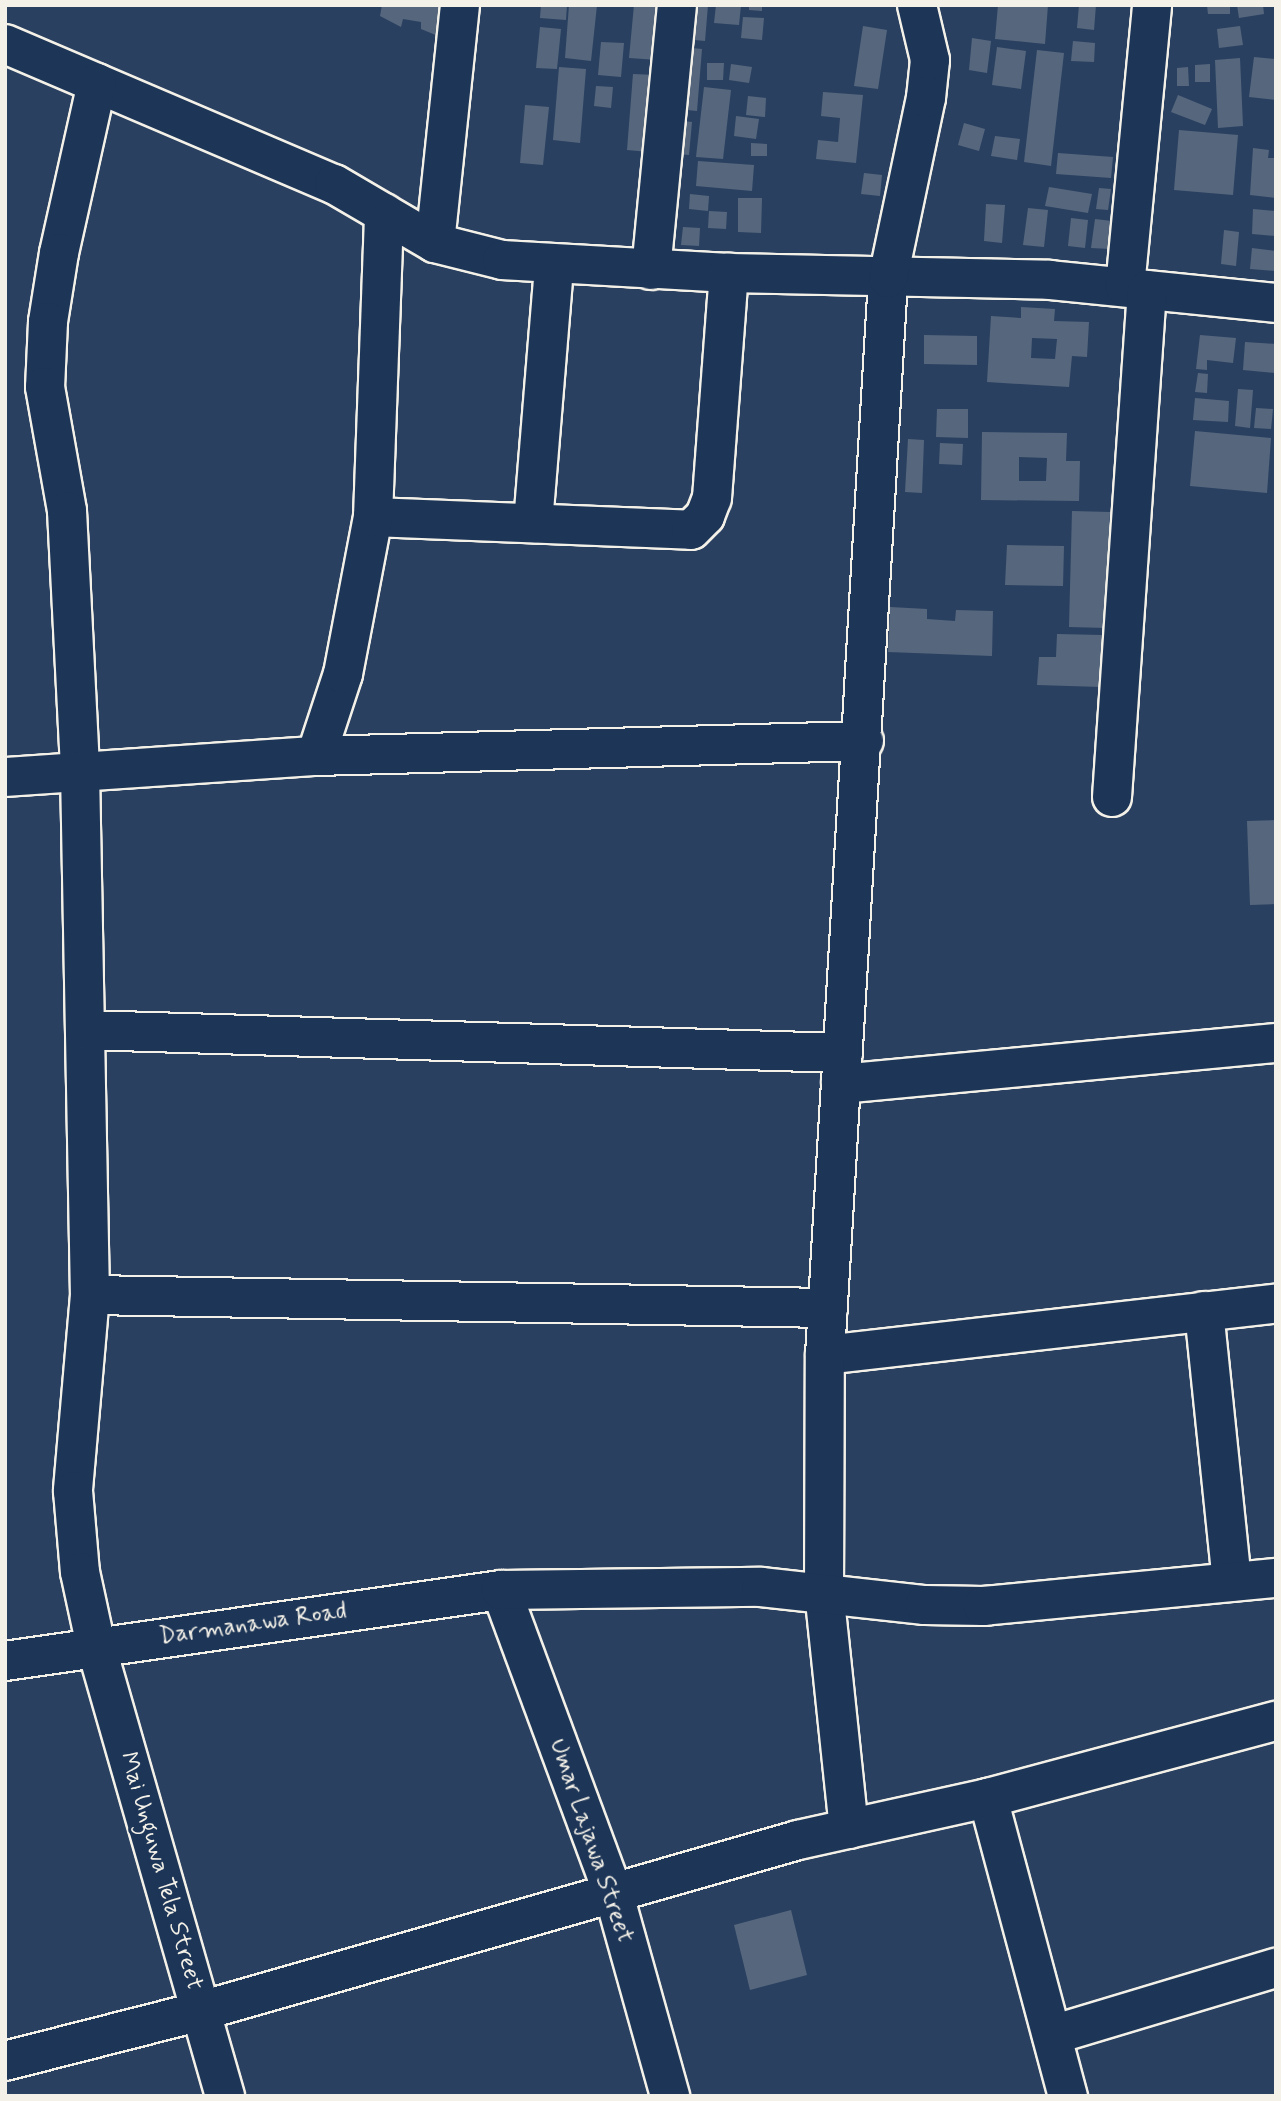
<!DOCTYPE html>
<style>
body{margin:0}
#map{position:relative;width:1281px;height:2101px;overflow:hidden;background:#2a4060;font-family:Mynerve,sans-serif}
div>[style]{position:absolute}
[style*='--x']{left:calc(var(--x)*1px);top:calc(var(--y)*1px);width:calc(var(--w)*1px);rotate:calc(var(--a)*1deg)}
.building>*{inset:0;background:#56677d}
.roads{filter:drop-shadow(2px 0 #f4f1e8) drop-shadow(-2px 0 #f4f1e8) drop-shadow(0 2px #f4f1e8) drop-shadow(0 -2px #f4f1e8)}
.minor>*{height:38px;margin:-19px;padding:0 19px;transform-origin:19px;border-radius:19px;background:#1d3557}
.tertiary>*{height:38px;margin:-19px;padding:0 19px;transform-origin:19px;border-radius:19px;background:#1d3557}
span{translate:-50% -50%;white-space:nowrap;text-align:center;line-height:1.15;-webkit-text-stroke:6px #1d3557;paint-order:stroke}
.street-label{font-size:24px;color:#f4f1e8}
.frame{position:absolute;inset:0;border:7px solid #f4f1e8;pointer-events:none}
</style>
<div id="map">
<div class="building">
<div style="clip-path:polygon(382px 5px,446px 5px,443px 38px,421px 29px,421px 22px,403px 19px,401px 27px,380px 16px)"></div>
<div style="clip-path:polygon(541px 5px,567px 5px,566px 20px,540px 18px)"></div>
<div style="clip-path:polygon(569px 5px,597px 5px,591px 61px,565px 58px)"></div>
<div style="clip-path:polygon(634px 5px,663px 5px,658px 60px,629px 58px)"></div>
<div style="clip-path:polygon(687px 5px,708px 5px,705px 41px,684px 39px)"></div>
<div style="clip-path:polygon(716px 5px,741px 5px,739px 25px,714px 23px)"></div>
<div style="clip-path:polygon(749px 5px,762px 5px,762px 11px,749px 10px)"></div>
<div style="clip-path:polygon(998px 5px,1048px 5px,1045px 44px,995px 39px)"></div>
<div style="clip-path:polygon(1079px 5px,1096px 5px,1094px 30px,1077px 28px)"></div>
<div style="clip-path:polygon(1207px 5px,1230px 5px,1230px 14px,1208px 14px)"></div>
<div style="clip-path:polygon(1237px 5px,1263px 5px,1264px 14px,1239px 18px)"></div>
<div style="clip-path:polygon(743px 17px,764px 18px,762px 40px,741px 38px)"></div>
<div style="clip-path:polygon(863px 26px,887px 30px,878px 89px,854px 86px)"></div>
<div style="clip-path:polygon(1240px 26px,1243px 45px,1219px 48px,1217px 29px)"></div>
<div style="clip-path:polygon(540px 27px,561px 29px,557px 69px,536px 68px)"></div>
<div style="clip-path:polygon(972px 38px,991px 41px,987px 73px,969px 70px)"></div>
<div style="clip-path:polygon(1073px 41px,1095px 43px,1094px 62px,1071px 61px)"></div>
<div style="clip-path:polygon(601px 42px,624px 43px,621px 77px,598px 75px)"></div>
<div style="clip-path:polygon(682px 47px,702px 49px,697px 111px,676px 109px)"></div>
<div style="clip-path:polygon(997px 47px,1026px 51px,1021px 89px,992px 85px)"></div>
<div style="clip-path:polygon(1037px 50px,1064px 53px,1051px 166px,1024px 162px)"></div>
<div style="clip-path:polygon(1254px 57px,1276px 59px,1276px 100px,1249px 97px)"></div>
<div style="clip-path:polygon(1240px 58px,1243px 126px,1218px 128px,1215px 60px)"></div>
<div style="clip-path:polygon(707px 63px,724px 63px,723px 80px,707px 80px)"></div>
<div style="clip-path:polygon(731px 64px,752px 67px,749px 83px,729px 80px)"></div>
<div style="clip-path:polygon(1210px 64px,1210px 82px,1195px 82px,1195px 65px)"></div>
<div style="clip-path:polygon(559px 67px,586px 69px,580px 143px,553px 140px)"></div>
<div style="clip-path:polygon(1188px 67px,1189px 86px,1177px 86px,1177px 68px)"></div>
<div style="clip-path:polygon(633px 74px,656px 75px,649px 152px,627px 150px)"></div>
<div style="clip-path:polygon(596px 86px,613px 87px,611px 108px,594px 106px)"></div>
<div style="clip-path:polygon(704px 87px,731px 90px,723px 159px,696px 157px)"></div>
<div style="clip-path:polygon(823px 92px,863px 95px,856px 163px,816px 159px,818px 140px,838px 142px,840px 118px,821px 116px)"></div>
<div style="clip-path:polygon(1178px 95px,1212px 109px,1205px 125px,1171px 112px)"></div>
<div style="clip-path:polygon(748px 96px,766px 98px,765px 117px,746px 115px)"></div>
<div style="clip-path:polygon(525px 105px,549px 107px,543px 165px,520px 163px)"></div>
<div style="clip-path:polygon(736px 116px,759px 119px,756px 139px,734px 136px)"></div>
<div style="clip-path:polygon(673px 120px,692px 122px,689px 155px,669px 153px)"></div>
<div style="clip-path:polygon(964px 123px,985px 129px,979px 151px,958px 145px)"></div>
<div style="clip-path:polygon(1179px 130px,1238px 135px,1233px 195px,1174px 190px)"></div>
<div style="clip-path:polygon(995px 136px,1020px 139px,1017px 160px,991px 156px)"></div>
<div style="clip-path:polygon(751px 143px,767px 144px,767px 156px,751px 156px)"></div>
<div style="clip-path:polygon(1253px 148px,1269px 150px,1268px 158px,1276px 158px,1276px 198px,1250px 195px)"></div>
<div style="clip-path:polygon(1058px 153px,1113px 157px,1111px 178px,1056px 174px)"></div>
<div style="clip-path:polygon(698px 161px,754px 165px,752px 191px,696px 186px)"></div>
<div style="clip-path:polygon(864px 173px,882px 175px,880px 196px,861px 194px)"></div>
<div style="clip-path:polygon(1049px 187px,1092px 194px,1088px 213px,1045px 206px)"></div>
<div style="clip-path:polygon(1099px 188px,1111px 189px,1108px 210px,1096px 209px)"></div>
<div style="clip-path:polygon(690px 194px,709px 196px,708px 211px,689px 209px)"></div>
<div style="clip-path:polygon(738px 198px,762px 198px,761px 233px,738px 232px)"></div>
<div style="clip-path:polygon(986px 204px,1005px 205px,1002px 243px,984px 241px)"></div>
<div style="clip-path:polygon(1028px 208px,1048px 210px,1044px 247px,1023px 245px)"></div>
<div style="clip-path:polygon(1253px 209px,1276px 211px,1276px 236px,1252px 234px)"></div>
<div style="clip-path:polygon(709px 211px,727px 212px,726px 229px,708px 228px)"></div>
<div style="clip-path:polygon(1071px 218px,1088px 220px,1085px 248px,1068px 246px)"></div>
<div style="clip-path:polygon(1095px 219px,1112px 221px,1110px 249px,1091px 248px)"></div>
<div style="clip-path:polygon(683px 227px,700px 228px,699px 246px,681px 245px)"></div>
<div style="clip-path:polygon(1224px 230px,1239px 232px,1236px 266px,1221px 264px)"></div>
<div style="clip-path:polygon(1252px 248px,1276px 251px,1276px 271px,1250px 269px)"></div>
<div style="clip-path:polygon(evenodd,1021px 307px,1055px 309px,1054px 321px,1089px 322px,1087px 357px,1072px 356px,1069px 387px,987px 382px,991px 316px,1021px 318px,1021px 307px,1032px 338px,1057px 339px,1055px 359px,1031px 358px,1032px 338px)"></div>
<div style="clip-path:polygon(924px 335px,977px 336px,977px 365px,924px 364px)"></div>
<div style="clip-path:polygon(1200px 335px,1236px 338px,1233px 363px,1207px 360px,1207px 370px,1196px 369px)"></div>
<div style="clip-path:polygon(1245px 342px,1276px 344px,1275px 373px,1243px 370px)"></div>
<div style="clip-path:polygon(1198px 373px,1208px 374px,1207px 393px,1195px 392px)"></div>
<div style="clip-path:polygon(1238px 389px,1253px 390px,1250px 428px,1235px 426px)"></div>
<div style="clip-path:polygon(1195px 398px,1229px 401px,1228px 422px,1193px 420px)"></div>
<div style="clip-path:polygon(1256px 408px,1273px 409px,1271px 429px,1254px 428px)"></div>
<div style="clip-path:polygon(937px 409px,968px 409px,968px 438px,936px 437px)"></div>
<div style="clip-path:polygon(1195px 431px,1271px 438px,1267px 493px,1190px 486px)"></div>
<div style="clip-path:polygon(evenodd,982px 432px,1067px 433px,1066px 461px,1080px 461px,1079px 501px,981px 500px,982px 432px,1019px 457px,1047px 458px,1046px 481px,1019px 481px,1019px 457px)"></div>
<div style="clip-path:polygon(908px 439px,924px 440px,922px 493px,905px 492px)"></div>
<div style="clip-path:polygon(940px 443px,963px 444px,962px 465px,939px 464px)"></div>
<div style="clip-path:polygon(1072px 511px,1110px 512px,1106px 628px,1069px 627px)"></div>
<div style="clip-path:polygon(1007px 545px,1064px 546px,1063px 586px,1005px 585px)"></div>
<div style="clip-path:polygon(890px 607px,927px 609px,927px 619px,955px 621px,956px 610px,993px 611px,992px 656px,888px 652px)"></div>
<div style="clip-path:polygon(1057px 634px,1102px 635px,1101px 687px,1037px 685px,1039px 657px,1056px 657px)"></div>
<div style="clip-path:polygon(1276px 820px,1276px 904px,1250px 905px,1247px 821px)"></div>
<div style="clip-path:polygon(791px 1910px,807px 1975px,750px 1990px,734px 1925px)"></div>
</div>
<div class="roads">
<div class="minor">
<div style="--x:5;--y:44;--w:358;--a:23.1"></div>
<div style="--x:334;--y:184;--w:117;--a:30.3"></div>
<div style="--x:435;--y:243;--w:69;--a:14.2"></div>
<div style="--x:502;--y:260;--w:227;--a:3.3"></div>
<div style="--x:729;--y:273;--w:321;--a:1.2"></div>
<div style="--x:1050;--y:280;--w:227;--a:5.8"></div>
<div style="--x:97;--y:83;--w:174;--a:102.6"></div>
<div style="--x:59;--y:253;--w:70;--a:99.1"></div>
<div style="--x:48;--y:322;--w:65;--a:92.6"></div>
<div style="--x:45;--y:387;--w:126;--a:79.9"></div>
<div style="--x:67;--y:511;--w:260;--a:87.1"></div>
<div style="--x:80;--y:771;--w:524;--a:88.91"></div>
<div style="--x:90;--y:1295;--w:197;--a:95"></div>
<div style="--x:73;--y:1491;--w:81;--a:85.1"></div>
<div style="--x:80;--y:1572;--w:76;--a:77.8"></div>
<div style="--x:96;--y:1646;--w:468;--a:74"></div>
<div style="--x:435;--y:243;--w:239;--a:-84"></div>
<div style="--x:651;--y:270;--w:266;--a:-84.4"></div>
<div style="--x:1125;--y:287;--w:283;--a:-84.5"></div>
<div style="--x:373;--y:517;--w:318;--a:2.3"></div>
<div style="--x:691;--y:530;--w:20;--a:-45"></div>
<div style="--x:705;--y:516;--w:19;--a:-69"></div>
<div style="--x:712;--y:498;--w:226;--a:-85.7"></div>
<div style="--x:533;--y:523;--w:258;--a:-85.3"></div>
<div style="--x:316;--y:756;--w:86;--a:-71.8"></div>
<div style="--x:343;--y:674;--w:160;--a:-79.2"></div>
<div style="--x:373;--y:517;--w:304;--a:-87.9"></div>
<div style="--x:5;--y:777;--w:312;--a:-3.9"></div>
<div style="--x:316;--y:756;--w:548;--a:-1.57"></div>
<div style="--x:1112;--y:797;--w:508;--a:-86.05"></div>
<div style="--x:85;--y:1030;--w:758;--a:1.74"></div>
<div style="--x:841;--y:1084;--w:437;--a:-5.4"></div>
<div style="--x:90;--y:1295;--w:738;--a:1.01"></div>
<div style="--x:1204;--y:1311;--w:272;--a:84.1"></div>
<div style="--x:825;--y:1355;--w:454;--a:-6.5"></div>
<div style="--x:501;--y:1590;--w:325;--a:69.7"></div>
<div style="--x:614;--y:1895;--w:209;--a:74.4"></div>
<div style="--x:988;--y:1798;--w:309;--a:75"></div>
<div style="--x:849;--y:1829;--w:238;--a:-96"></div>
<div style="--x:824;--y:1592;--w:237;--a:-89.8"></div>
<div style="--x:825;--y:1355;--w:1079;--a:-86.65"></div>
<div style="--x:888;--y:278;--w:184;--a:-78.1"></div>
<div style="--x:926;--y:98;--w:38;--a:-84"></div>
<div style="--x:930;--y:60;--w:57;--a:-103.3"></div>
<div style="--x:1052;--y:2035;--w:234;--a:-16.7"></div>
<div style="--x:5;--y:2061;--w:202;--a:-14.3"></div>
<div style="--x:201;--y:2011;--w:621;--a:-15.98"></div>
<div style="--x:798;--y:1840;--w:195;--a:-12.5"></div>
<div style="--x:988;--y:1798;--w:298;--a:-15"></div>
</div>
<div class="tertiary">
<div style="--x:5;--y:1661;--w:501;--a:-8.15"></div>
<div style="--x:501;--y:1590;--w:260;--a:-0.7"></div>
<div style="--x:761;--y:1587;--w:165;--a:6.3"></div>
<div style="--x:925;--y:1605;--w:58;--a:1"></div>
<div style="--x:983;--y:1606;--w:294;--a:-5.5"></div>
</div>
</div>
<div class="street-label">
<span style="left:253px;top:1624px;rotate:-8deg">Darmanawa Road</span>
<span style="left:591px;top:1841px;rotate:71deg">Umar Lajawa Street</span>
<span style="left:161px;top:1871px;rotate:74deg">Mai Unguwa Tela Street</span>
</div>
<div class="frame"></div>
</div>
